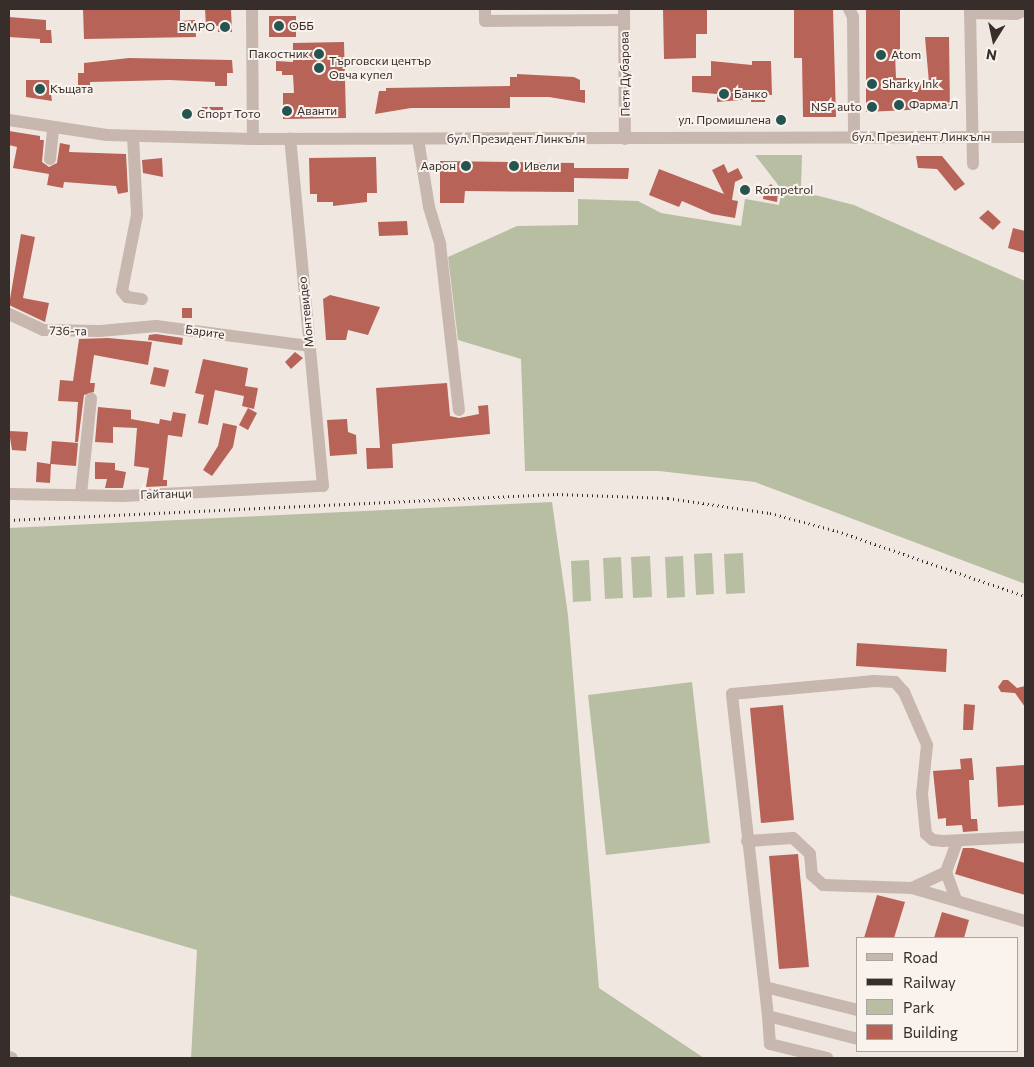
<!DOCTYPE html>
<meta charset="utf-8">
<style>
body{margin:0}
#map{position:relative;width:1034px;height:1067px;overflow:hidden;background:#f1e7e1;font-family:Commissioner,sans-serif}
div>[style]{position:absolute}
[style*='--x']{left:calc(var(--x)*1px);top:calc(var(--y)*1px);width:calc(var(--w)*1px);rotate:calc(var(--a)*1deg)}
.green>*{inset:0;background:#b8bea2}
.building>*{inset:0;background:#b86358}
.minor>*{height:12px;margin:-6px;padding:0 6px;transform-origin:6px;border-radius:6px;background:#c8b7ae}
.rail>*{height:3px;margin-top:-1.5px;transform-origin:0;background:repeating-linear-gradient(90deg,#372e2b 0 1px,transparent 0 5px)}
.dots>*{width:14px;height:14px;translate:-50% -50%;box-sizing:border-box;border:2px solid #f9f2ed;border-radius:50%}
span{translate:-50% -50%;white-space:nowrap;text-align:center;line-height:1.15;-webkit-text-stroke:4px #f9f2ed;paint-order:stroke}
.poi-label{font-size:12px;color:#372e2b}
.left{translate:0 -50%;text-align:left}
.right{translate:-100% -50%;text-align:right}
.street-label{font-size:12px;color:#372e2b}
.frame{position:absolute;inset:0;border:10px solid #372e2b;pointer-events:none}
.legend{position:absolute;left:856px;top:937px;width:162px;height:115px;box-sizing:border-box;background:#f9f2ed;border:1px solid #aba49f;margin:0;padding:6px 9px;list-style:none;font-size:15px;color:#372e2b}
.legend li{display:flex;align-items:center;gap:10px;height:25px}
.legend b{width:25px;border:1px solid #aba49f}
.north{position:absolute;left:969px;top:15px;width:50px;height:50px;-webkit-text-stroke:4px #f9f2ed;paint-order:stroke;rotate:190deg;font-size:14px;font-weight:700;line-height:20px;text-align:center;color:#372e2b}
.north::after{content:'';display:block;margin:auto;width:18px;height:22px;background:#372e2b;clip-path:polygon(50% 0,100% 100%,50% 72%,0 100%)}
</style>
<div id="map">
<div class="green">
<div style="clip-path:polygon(755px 155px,802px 155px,801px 188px,815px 195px,854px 205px,1025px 281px,1025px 584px,755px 482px,659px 471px,525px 471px,521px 359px,458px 340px,448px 257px,517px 226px,578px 225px,578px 199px,638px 201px,661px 213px,741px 226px,745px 199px,779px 205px,782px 190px)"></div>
<div style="clip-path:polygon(552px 502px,568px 615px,599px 988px,704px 1058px,191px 1058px,197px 950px,9px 895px,9px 528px)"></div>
<div style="clip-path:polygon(712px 553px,714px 594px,696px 595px,694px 554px)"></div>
<div style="clip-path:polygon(743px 553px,745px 593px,726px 594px,724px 554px)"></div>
<div style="clip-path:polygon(650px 556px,652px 597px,633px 598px,631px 557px)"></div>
<div style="clip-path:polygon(683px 556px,685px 597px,667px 598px,665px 557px)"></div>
<div style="clip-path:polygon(621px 557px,623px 598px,605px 599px,603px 558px)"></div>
<div style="clip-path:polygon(589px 560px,591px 601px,573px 602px,571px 561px)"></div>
<div style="clip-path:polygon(692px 682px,710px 843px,606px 855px,588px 695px)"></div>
</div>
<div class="building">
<div style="clip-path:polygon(83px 9px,180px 9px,180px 21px,195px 20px,196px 37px,84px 39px)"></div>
<div style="clip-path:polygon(205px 9px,231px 9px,232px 32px,218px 32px,218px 26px,206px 26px)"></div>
<div style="clip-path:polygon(663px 9px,707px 9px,707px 34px,696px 34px,696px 58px,664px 59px)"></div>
<div style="clip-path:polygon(794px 9px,833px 9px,836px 117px,803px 117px,802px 58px,794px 58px)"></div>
<div style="clip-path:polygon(866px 9px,900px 9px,900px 53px,895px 53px,896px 78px,906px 78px,906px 84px,929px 83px,925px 37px,949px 37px,950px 108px,866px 112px)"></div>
<div style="clip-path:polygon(269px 16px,296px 16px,296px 37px,269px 37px)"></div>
<div style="clip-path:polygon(9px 17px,46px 20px,46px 30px,51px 30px,52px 43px,40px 43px,40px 39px,9px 37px)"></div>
<div style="clip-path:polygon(344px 42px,346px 118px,283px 119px,283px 93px,294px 93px,293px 75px,282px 75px,282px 71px,276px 71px,276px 61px,293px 62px,293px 43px)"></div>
<div style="clip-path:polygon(129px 58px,232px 60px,233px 73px,227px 73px,227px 86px,215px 86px,215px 82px,169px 80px,90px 82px,90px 86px,78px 86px,78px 73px,84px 73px,84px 63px)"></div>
<div style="clip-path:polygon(711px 61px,752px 65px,752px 61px,771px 61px,772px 95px,765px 95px,765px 102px,751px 102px,751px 99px,717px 102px,717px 94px,692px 92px,692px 76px,711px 76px)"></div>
<div style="clip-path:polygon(517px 74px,574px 77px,580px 80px,580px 90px,585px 90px,585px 103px,549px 97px,510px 97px,510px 108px,411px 108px,375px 114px,379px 91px,386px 91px,386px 88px,510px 86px,510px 77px,517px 77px)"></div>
<div style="clip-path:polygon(26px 80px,49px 80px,52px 101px,26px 97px)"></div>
<div style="clip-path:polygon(202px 107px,223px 107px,223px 118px,202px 118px)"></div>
<div style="clip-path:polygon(182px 110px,191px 110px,191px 119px,182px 119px)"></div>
<div style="clip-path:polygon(9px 131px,40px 136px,40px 140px,44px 140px,42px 162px,49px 167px,57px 163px,60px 143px,70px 145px,69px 152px,126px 154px,128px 192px,118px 194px,116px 186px,64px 182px,63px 188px,47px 185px,49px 174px,13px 168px,17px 147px,9px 145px)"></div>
<div style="clip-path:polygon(916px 156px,942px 156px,965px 184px,955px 191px,937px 169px,918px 168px)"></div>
<div style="clip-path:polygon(376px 157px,377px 193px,367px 193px,367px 202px,333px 206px,333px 202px,317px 202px,317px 194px,310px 194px,309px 158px)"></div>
<div style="clip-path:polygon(162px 158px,163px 177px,143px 173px,142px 160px)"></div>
<div style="clip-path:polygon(440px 161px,574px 163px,574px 168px,629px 168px,628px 179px,574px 178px,574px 192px,465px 191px,464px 203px,440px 203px)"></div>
<div style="clip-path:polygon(724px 164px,728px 173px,738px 168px,743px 178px,735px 182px,732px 200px,738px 201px,735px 218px,712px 214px,682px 201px,679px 207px,649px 195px,659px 169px,724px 194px,712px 170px)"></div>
<div style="clip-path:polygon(771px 184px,778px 192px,777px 202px,763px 199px,764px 190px)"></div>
<div style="clip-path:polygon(988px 210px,1001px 222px,993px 230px,979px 218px)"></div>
<div style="clip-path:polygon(407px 221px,408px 235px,379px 236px,378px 222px)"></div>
<div style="clip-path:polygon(1013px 228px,1025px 231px,1025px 253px,1008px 248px)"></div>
<div style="clip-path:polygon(21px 234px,35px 237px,23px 298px,49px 303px,45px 322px,9px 305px)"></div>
<div style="clip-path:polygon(330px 295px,380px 307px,368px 335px,348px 330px,346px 340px,326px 340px,323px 299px)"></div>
<div style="clip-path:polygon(182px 308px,192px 308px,192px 318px,182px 318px)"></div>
<div style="clip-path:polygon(156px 334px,183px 338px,182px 345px,148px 340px,149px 335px)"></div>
<div style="clip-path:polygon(108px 338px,152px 342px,148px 365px,94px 355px,90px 383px,95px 383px,94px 392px,84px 395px,78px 442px,75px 442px,78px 402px,58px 401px,60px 380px,73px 381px,79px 339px)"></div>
<div style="clip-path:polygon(295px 352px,303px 358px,291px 369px,285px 362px)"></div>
<div style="clip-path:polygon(203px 359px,248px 368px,245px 386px,258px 388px,254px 409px,242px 406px,244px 396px,215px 390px,208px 425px,198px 423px,204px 395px,195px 393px)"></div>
<div style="clip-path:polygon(154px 367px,169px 370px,165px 387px,150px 384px)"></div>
<div style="clip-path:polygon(447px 383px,450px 416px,459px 418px,479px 414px,478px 406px,488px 405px,490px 434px,392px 444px,393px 468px,367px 469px,366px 448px,380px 448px,376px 388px)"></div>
<div style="clip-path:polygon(98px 407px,131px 410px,131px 419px,159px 424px,160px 419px,171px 421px,173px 412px,186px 414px,182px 437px,168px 435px,163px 480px,167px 480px,167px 486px,146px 487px,149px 468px,134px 466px,137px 428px,113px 427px,113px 443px,95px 442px)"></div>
<div style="clip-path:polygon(248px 408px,257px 413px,248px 430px,239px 425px)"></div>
<div style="clip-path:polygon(347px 419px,348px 432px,356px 435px,357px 454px,330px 456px,327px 420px)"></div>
<div style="clip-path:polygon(223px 423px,237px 426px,233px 447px,212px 476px,203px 470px,218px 446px)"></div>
<div style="clip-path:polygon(9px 431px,28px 432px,26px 451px,12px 450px)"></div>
<div style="clip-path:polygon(52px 441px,78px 443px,76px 466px,51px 464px,50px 483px,36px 482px,37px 462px,50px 464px)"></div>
<div style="clip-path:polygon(95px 462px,115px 463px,115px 470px,126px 472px,123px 488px,105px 488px,107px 479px,95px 479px)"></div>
<div style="clip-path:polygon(857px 643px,947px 649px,946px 672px,856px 666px)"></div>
<div style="clip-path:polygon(1003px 680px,1008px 680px,1017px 688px,1025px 686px,1025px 707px,1015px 693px,1001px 692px,998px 687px)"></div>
<div style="clip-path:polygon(964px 704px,975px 705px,973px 730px,963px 730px)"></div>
<div style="clip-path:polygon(783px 705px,794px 820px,761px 823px,750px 708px)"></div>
<div style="clip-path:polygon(972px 758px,974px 780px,969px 780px,971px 819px,977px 819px,978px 831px,963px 832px,962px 825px,946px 826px,946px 818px,938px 819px,933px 771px,961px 769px,960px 759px)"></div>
<div style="clip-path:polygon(1025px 765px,1025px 805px,998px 807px,996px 767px)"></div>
<div style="clip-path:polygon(963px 848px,973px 848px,1025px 863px,1025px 895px,955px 874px)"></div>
<div style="clip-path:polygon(798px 854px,809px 967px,779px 969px,769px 856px)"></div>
<div style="clip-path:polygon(877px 895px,905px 902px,894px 938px,864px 938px)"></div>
<div style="clip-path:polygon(942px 912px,969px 920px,964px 938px,934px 938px)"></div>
</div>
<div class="minor">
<div style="--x:252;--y:9;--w:130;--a:89.6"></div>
<div style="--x:485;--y:9;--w:12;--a:90"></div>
<div style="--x:485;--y:21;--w:139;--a:-0.4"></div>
<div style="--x:624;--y:9;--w:130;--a:89.6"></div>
<div style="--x:849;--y:9;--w:9;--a:63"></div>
<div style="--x:853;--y:17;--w:121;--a:89.5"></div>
<div style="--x:970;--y:9;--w:155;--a:88.9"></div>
<div style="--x:970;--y:13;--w:46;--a:1.2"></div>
<div style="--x:1016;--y:14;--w:10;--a:-24"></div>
<div style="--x:9;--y:120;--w:99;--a:8.7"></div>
<div style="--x:107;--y:135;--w:146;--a:1.6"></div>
<div style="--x:253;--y:139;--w:772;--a:-0.15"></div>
<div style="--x:133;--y:136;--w:79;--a:87.1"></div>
<div style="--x:137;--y:215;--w:77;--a:101.2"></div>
<div style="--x:122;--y:291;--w:8;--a:50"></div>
<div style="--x:127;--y:297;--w:15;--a:8"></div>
<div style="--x:418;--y:139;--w:69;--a:80.8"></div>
<div style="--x:429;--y:207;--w:39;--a:73"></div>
<div style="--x:440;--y:244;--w:167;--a:83.5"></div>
<div style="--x:50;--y:159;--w:30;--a:-84"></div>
<div style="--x:9;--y:314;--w:38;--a:25"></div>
<div style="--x:43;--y:330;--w:57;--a:1"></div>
<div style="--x:100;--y:331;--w:56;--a:-5.1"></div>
<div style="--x:156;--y:326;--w:154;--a:7.4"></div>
<div style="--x:9;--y:494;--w:114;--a:1"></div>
<div style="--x:123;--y:496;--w:200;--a:-2.9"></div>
<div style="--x:323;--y:486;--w:349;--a:-95.4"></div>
<div style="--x:81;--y:494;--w:96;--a:-84"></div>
<div style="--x:747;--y:841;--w:46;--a:-3.7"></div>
<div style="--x:793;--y:838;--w:23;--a:43"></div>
<div style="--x:810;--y:854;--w:21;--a:85"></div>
<div style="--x:812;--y:875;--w:15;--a:42"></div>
<div style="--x:823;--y:885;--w:89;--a:1.9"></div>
<div style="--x:912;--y:888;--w:118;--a:16.3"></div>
<div style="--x:946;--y:872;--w:30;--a:70"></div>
<div style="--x:912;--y:888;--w:38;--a:-25"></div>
<div style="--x:946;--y:872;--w:33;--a:-70"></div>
<div style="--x:765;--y:987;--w:96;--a:13.9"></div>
<div style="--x:768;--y:1016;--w:28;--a:86"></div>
<div style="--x:770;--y:1044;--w:59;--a:13.8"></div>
<div style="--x:858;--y:1039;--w:93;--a:-165.7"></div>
<div style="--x:768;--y:1016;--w:324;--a:-96.4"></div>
<div style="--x:732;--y:694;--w:143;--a:-5.2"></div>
<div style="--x:874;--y:681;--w:21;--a:3"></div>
<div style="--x:895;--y:682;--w:13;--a:48"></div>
<div style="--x:904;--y:692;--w:58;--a:66.5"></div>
<div style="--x:927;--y:745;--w:49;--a:95.8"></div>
<div style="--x:922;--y:794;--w:40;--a:84.3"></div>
<div style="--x:926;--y:834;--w:9;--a:41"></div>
<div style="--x:933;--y:840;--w:10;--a:6"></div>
<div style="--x:943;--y:841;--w:82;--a:-2.8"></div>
<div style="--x:9;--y:1057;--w:3;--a:18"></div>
</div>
<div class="rail">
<div style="--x:9;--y:520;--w:549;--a:-2.72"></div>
<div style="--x:557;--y:494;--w:111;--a:2.1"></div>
<div style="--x:668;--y:498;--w:103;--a:8.4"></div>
<div style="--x:770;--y:513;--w:69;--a:15"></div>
<div style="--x:837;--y:531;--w:199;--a:19.1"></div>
</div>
<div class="dots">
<div style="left:279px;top:26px;background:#265451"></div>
<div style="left:225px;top:27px;background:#265451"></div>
<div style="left:319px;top:54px;background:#265451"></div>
<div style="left:881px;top:55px;background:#265451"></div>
<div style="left:319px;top:68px;background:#265451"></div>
<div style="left:872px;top:84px;background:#265451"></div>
<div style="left:40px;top:89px;background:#265451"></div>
<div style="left:724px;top:94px;background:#265451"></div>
<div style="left:899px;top:105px;background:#265451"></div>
<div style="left:872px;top:107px;background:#265451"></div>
<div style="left:287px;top:111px;background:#265451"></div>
<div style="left:187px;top:114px;background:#265451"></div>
<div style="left:781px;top:120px;background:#265451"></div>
<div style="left:466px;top:166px;background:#265451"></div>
<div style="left:514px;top:166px;background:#265451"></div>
<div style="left:745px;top:190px;background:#265451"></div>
</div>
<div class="poi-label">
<span class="left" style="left:289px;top:26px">ОББ</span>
<span class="right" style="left:215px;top:27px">ВМРО</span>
<span class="right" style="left:309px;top:54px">Пакостник</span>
<span class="left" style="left:891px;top:55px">Atom</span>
<span class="left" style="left:329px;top:68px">Търговски център<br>Овча купел</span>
<span class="left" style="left:882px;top:84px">Sharky Ink</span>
<span class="left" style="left:50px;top:89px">Къщата</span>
<span class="left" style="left:734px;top:94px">Банко</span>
<span class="left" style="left:909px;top:105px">Фарма Л</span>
<span class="right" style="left:862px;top:107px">NSP auto</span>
<span class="left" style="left:297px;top:111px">Аванти</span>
<span class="left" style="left:197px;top:114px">Спорт Тото</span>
<span class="right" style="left:771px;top:120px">ул. Промишлена</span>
<span class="right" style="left:456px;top:166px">Аарон</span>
<span class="left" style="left:524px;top:166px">Ивели</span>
<span class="left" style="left:755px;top:190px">Rompetrol</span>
</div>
<div class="street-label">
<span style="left:625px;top:74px;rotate:-91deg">Петя Дубарова</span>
<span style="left:921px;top:137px">бул. Президент Линкълн</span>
<span style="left:516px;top:139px">бул. Президент Линкълн</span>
<span style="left:306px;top:312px;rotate:-96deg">Монтевидео</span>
<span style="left:68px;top:331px;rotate:1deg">736-та</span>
<span style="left:205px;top:332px;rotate:8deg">Барите</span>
<span style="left:166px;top:494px;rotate:-2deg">Гайтанци</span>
</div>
<div class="frame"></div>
<ul class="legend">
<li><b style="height:6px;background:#c8b7ae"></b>Road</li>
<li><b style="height:6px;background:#372e2b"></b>Railway</li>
<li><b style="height:14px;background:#b8bea2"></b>Park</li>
<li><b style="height:14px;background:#b86358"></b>Building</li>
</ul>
<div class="north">N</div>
</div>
